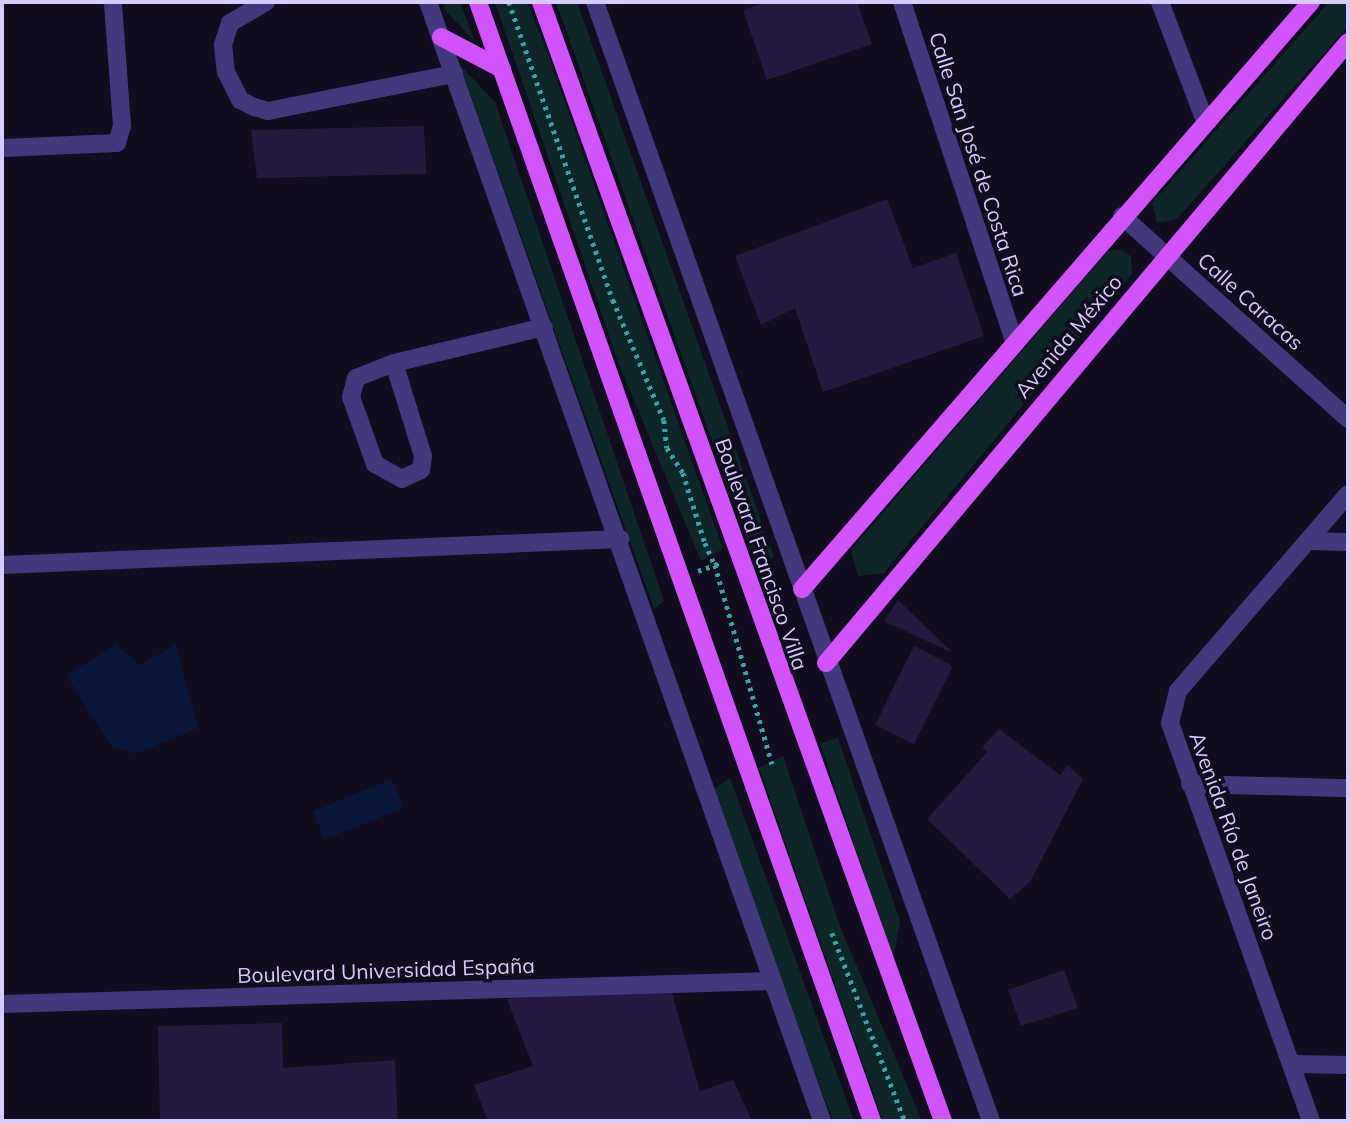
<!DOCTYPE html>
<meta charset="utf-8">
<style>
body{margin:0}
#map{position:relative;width:1350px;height:1123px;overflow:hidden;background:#110c1e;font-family:Mulish,sans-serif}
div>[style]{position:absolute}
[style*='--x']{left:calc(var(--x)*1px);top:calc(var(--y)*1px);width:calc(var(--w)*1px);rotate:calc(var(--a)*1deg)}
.green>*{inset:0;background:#0f2628}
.water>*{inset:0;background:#09163a}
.building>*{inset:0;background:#25193f}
.path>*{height:4.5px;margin-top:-2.25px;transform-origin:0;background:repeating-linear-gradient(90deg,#2fa7ad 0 3.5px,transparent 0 8.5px)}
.minor>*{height:18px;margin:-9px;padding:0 9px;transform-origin:9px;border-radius:9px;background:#42387c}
.major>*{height:18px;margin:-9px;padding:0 9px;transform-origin:9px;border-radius:9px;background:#d053fc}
span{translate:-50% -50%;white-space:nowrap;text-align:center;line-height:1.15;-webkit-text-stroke:7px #110c1e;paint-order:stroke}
.street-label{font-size:21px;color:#d6cafe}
.frame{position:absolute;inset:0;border:4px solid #d6cafe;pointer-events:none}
</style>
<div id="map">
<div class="green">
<div style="clip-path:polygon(442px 2px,460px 2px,475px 42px,445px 10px)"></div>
<div style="clip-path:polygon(495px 2px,527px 2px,544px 43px,723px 549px,701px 561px,618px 362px)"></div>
<div style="clip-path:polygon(556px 2px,577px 2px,774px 557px,757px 568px)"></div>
<div style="clip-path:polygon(1329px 2px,1348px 2px,1348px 26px,1177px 219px,1157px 223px,1152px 203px)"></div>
<div style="clip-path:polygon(460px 65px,495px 102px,664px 601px,654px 609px)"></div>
<div style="clip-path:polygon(1118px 249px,1131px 256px,1132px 274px,884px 573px,858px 576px,851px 550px,1107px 252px)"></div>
<div style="clip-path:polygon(838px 738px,900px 921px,893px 960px,820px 743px)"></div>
<div style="clip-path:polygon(783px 756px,840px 926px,922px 1121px,883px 1121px,759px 768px)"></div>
<div style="clip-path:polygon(730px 778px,854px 1121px,833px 1121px,710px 792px)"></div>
</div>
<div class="water">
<div style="clip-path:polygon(176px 644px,198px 728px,136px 754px,112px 746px,66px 675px,116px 645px,140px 665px)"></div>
<div style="clip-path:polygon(392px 779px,404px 808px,324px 840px,313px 811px)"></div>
</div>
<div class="building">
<div style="clip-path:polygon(767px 2px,857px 2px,872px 44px,767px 80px,743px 10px)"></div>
<div style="clip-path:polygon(424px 126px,426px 174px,257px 178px,251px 130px)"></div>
<div style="clip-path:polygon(887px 199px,913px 268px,956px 253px,984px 336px,823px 392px,795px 308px,761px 325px,735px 256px)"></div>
<div style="clip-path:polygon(898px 600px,951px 651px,950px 652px,884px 621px)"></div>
<div style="clip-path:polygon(914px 646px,953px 666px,914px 744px,875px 725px)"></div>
<div style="clip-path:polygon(999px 729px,1060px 775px,1068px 765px,1083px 779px,1030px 882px,1010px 899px,927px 819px,987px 752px,982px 747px)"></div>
<div style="clip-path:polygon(1064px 970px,1078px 1008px,1021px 1026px,1008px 990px)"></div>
<div style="clip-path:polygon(671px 990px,700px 1091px,733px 1080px,752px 1121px,488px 1121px,474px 1085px,533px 1066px,507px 999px)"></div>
<div style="clip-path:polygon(282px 1023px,283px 1068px,395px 1060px,398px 1121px,160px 1121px,158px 1026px)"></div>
</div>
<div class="path">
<div style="--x:509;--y:2;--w:316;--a:70.8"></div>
<div style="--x:613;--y:300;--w:130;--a:67"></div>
<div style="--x:664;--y:420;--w:28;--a:84"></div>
<div style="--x:667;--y:448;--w:30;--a:57"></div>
<div style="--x:683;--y:473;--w:73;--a:72.6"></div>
<div style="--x:705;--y:543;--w:24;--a:66"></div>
<div style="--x:715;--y:565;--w:6;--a:-31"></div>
<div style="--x:698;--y:571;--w:18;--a:-19"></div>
<div style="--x:715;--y:565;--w:207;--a:74"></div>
<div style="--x:832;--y:933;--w:202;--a:68.8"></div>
</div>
<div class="minor">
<div style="--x:266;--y:2;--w:42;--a:149.7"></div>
<div style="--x:230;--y:23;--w:23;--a:108"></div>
<div style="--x:223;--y:45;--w:27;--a:84"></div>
<div style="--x:226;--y:72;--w:31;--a:63"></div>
<div style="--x:240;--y:100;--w:16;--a:27"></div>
<div style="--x:254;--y:107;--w:15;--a:16"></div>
<div style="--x:268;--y:111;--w:190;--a:-11.3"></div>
<div style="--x:428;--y:2;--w:1186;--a:70.6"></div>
<div style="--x:595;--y:2;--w:1187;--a:70.51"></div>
<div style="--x:902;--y:2;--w:356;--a:71.7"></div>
<div style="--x:1160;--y:2;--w:127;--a:69.3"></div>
<div style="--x:2;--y:148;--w:115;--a:-2.5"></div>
<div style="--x:117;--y:143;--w:18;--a:-74"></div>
<div style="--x:122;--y:126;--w:124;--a:-94.2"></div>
<div style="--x:1122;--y:216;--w:304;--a:41.9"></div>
<div style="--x:394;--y:363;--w:97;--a:72.7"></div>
<div style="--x:423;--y:456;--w:14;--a:98"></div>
<div style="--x:421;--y:470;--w:21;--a:155"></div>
<div style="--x:402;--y:479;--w:31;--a:-151"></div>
<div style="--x:375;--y:464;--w:71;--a:-109.7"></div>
<div style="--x:351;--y:397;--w:20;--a:-75"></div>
<div style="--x:356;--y:378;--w:41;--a:-21.5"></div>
<div style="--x:394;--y:363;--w:154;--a:-13.5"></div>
<div style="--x:1308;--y:541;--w:40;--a:1.4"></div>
<div style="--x:2;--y:565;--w:619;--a:-2.41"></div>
<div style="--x:1190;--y:784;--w:158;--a:1.5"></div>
<div style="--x:2;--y:1004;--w:769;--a:-1.71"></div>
<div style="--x:1291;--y:1064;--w:57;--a:1"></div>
<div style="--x:1311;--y:1121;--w:422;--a:-109.5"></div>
<div style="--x:1170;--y:723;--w:33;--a:-76"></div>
<div style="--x:1178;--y:691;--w:260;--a:-49.2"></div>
</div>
<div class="major">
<div style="--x:478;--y:2;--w:1186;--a:70.6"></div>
<div style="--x:541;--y:2;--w:1189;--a:70.24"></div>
<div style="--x:441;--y:37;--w:69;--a:27.7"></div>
<div style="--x:802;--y:589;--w:777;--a:-49.07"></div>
<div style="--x:826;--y:663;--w:811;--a:-49.95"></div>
</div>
<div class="street-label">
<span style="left:979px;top:164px;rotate:72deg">Calle San José de Costa Rica</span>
<span style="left:1251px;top:301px;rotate:42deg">Calle Caracas</span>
<span style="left:1068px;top:336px;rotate:-50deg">Avenida México</span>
<span style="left:762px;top:554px;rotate:71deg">Boulevard Francisco Villa</span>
<span style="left:1234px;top:836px;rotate:70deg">Avenida Río de Janeiro</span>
<span style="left:386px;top:970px;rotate:-2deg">Boulevard Universidad España</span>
</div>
<div class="frame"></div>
</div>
